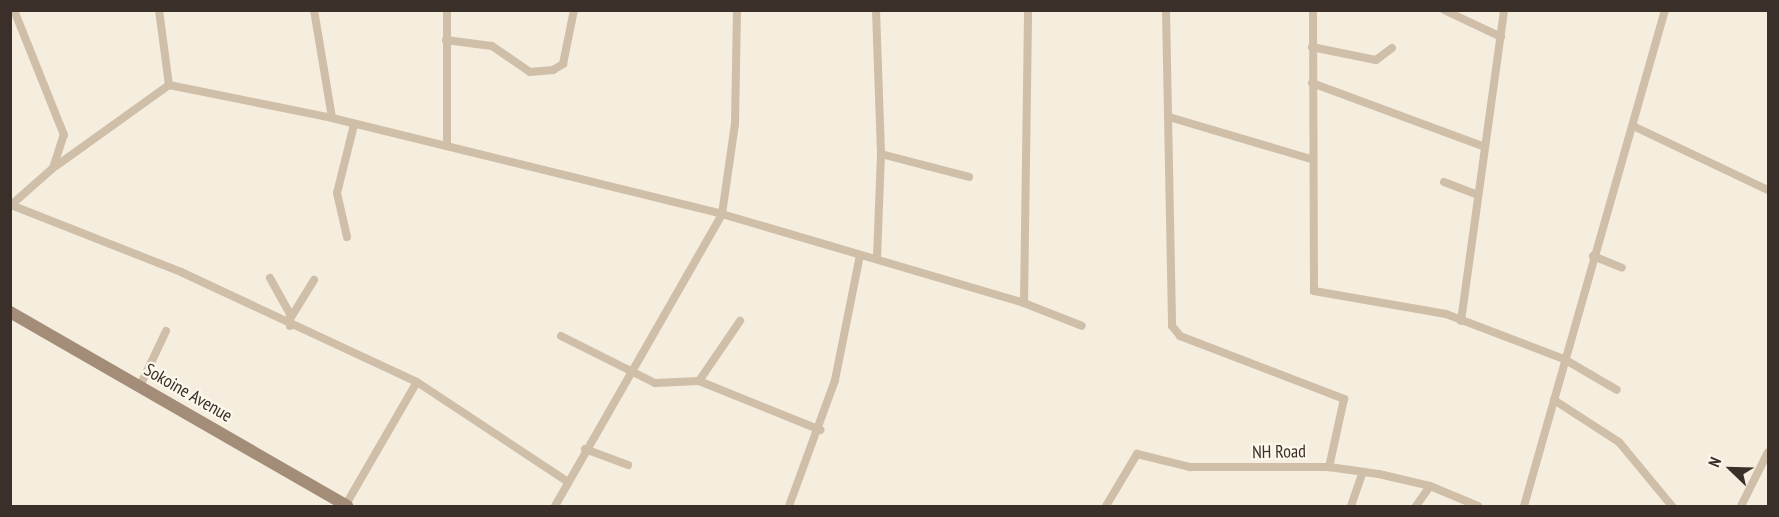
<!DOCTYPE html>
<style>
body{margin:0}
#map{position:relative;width:1779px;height:517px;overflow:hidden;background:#f5eddd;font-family:"PT Sans Narrow",sans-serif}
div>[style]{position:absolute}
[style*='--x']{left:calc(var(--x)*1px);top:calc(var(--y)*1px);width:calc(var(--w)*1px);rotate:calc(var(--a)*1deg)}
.street>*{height:8px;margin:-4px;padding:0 4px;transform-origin:4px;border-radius:4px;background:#cfbea8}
.secondary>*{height:12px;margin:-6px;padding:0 6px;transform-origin:6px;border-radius:6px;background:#a38d79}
span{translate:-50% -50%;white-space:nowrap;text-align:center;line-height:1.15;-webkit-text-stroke:4.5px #fcf6eb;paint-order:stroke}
.street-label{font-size:18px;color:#3b3029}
.frame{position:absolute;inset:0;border:12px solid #3b3029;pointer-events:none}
.north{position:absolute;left:1701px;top:439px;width:60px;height:60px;-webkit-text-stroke:4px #fcf6eb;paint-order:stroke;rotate:293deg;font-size:16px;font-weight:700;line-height:24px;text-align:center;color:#3b3029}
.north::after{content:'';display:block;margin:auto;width:21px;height:27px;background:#3b3029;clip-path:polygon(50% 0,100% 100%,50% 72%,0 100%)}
</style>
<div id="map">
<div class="street">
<div style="--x:314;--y:10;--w:109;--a:80.5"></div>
<div style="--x:876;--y:10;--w:144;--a:88"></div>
<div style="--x:881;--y:154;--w:105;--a:92.2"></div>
<div style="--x:1166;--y:10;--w:316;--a:88.9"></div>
<div style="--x:1172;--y:326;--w:13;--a:51"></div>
<div style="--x:1180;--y:336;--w:176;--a:21"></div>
<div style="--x:1344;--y:399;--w:70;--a:102.4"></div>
<div style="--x:1313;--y:10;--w:281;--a:89.8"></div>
<div style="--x:1314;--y:291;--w:134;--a:9.9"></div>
<div style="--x:1446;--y:314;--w:126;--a:20.9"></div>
<div style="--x:1564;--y:359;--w:61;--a:30.3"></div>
<div style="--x:1444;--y:10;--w:63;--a:25.3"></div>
<div style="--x:446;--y:40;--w:46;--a:7.4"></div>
<div style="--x:492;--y:46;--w:46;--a:34.4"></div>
<div style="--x:530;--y:72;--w:23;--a:-5"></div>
<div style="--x:553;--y:70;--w:12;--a:-31"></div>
<div style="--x:563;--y:64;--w:55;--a:-78.5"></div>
<div style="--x:1312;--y:47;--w:65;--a:11.5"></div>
<div style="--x:1376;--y:60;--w:20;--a:-37"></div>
<div style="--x:1312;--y:83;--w:181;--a:20.3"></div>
<div style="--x:169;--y:85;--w:166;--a:11.4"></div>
<div style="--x:332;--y:118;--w:402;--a:13.8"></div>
<div style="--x:722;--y:214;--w:91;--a:-81.8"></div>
<div style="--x:735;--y:124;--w:114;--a:-89"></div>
<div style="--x:1169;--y:117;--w:148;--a:16.5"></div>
<div style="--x:1633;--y:126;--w:149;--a:25.4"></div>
<div style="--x:447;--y:146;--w:136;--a:-90"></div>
<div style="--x:881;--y:154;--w:91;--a:14.6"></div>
<div style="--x:56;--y:166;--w:139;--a:-35.6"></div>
<div style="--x:169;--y:85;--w:76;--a:-97.6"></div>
<div style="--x:1444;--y:182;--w:33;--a:21"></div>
<div style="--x:11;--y:205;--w:183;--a:21.5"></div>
<div style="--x:181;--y:272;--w:260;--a:25"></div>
<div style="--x:417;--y:382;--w:181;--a:33.5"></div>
<div style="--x:10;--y:206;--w:57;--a:-41.5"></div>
<div style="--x:53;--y:168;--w:35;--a:-72"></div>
<div style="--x:64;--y:135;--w:135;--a:-111.8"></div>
<div style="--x:347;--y:237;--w:45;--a:-102.8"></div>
<div style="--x:337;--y:193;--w:70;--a:-76"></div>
<div style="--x:1593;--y:256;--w:31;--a:22"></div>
<div style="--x:270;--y:278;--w:41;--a:60.9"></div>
<div style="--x:290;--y:314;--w:12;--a:90"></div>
<div style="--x:1024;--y:303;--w:293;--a:-89.2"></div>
<div style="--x:290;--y:319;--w:46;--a:-58.4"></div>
<div style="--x:1461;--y:321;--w:314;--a:-82.1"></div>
<div style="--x:561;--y:336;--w:105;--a:26.6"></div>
<div style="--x:655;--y:383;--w:44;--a:-2.6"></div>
<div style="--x:699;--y:381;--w:131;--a:22"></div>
<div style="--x:699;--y:381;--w:73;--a:-55.7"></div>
<div style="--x:140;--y:386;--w:61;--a:-64.7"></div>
<div style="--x:1554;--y:400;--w:77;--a:32.9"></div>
<div style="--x:1619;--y:442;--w:83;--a:50.4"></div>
<div style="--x:585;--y:449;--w:46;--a:20.4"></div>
<div style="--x:345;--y:506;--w:143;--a:-59.9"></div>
<div style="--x:555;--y:506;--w:336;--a:-60.2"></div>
<div style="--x:722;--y:214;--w:315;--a:16.4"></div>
<div style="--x:1024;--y:303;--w:62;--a:21.6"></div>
<div style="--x:789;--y:506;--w:134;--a:-69.9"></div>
<div style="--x:835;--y:380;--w:127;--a:-78.7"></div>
<div style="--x:1106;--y:506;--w:61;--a:-59.2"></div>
<div style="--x:1137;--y:454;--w:55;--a:13.8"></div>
<div style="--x:1190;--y:467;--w:139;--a:0"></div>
<div style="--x:1329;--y:467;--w:50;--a:8"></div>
<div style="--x:1379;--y:474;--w:52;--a:13.2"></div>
<div style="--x:1430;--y:486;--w:52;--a:22.6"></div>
<div style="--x:1351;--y:506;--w:36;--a:-71"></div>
<div style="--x:1416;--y:506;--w:24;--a:-55"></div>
<div style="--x:1524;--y:506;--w:516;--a:-74.13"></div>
<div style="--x:1741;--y:506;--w:60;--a:-63.4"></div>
</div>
<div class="secondary">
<div style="--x:10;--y:312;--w:389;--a:29.9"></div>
</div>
<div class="street-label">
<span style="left:188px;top:393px;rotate:30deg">Sokoine Avenue</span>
<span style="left:1279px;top:452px;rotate:-1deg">NH Road</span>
</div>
<div class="frame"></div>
<div class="north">N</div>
</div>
